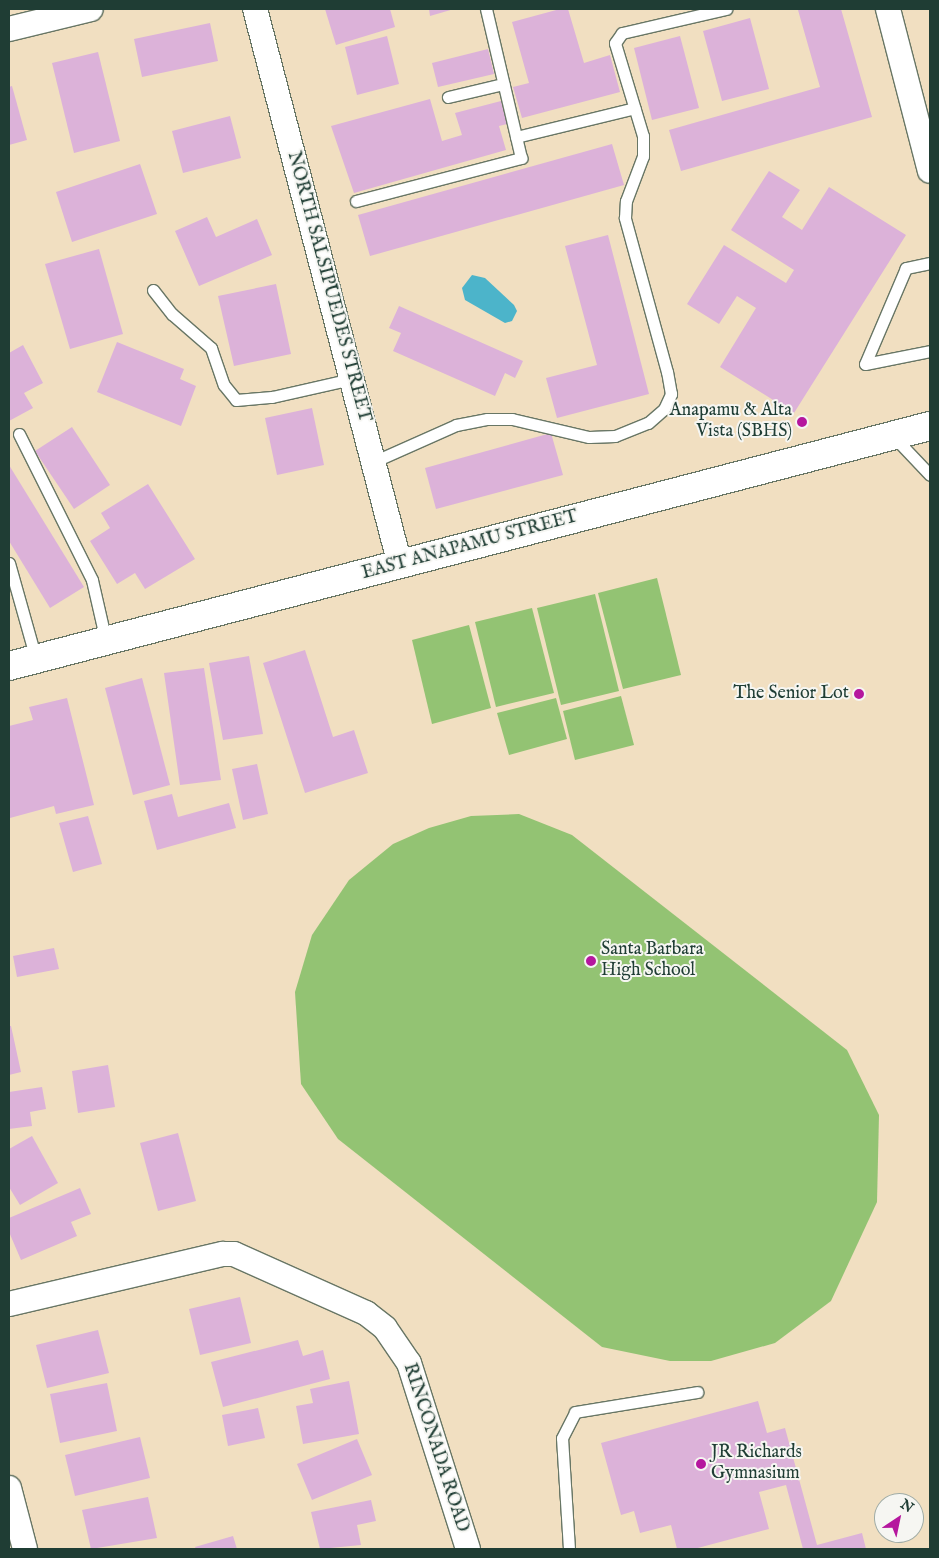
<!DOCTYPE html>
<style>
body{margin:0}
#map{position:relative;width:939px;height:1558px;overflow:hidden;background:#f1dfc1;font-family:"IM FELL English",serif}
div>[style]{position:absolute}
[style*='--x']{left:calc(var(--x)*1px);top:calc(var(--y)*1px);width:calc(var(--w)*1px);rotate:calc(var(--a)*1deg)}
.green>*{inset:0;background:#93c373}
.water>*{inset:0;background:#4cb4ca}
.building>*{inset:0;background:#dcb2d9}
.roads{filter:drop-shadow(1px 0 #687665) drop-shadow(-1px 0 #687665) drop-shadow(0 1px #687665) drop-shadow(0 -1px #687665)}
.service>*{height:11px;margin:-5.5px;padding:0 5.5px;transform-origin:5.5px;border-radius:5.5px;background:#fff}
.minor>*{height:24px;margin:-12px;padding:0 12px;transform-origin:12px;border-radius:12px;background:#fff}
.secondary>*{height:28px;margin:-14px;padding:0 14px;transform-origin:14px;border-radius:14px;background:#fff}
.dots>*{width:14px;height:14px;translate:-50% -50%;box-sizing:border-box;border:2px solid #f6f6f2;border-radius:50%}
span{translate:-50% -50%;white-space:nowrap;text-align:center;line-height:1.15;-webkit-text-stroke:4px #f6f6f2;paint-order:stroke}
.street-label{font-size:18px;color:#1f3d34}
.poi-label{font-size:18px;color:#1f3d34}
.right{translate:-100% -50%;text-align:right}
.left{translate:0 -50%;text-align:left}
.frame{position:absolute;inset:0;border:10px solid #1f3d34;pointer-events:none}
.north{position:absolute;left:874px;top:1493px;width:50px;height:50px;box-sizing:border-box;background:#f6f6f2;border:1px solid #a0aca6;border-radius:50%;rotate:34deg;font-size:14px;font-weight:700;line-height:20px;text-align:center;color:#1f3d34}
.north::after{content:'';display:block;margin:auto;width:18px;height:22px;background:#b5179e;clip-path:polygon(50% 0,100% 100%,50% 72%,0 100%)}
</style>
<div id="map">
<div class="green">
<div style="clip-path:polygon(657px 578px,681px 675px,623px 689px,598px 593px)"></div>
<div style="clip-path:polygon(595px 594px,619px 691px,561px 705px,537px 608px)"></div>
<div style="clip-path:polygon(532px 608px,554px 693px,496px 707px,475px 622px)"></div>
<div style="clip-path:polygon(469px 625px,491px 708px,432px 724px,412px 640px)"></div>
<div style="clip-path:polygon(621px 696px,634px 745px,575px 760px,563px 711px)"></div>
<div style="clip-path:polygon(556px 698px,567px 739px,509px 755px,497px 713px)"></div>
<div style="clip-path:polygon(519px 814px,572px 835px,847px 1050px,879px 1115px,877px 1202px,831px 1301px,775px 1343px,711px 1361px,670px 1361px,602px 1347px,338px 1139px,301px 1084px,295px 992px,312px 935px,349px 880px,393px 844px,429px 828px,471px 816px)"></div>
</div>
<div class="water">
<div style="clip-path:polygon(472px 275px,485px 278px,514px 305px,517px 311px,512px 321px,505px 323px,465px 300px,462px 288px)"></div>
</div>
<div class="building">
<div style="clip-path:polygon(325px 9px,390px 9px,395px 27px,336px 45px)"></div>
<div style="clip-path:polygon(429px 9px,454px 9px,430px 16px)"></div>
<div style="clip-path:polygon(560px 9px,568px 9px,584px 63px,610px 55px,620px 92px,522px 118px,513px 87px,529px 83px,512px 22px)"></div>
<div style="clip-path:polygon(803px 9px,841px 9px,872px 117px,681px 171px,669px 130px,820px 87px,798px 10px)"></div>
<div style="clip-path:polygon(750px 18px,769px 89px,722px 101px,703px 31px)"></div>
<div style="clip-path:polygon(210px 23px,218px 61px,142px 77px,134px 39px)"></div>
<div style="clip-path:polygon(387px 36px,399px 84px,357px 95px,345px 47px)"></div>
<div style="clip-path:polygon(680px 36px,699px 108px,652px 120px,634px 48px)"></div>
<div style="clip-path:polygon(488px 49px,494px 74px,438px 87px,432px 63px)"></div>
<div style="clip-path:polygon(98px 52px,120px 141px,74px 153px,52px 63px)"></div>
<div style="clip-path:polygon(12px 86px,27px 140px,9px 145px,9px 87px)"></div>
<div style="clip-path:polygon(430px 99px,442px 141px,462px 135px,455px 113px,501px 101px,507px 124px,499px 126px,506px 150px,354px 193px,331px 126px)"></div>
<div style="clip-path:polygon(230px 116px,241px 158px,183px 173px,172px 131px)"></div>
<div style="clip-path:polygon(612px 144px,624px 185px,370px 256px,358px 215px)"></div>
<div style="clip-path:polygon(140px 164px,157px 214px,72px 242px,56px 192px)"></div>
<div style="clip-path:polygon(769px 171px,800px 190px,782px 217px,802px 230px,829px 187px,906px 235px,794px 413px,720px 367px,756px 308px,737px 296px,719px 324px,687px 304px,724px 245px,786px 283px,794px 270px,731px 230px)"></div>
<div style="clip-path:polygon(207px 217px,216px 237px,257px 219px,272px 255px,199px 286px,175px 231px)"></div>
<div style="clip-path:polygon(608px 235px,649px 394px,557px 418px,546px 378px,597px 365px,565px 246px)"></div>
<div style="clip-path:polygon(99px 249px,123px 334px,70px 349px,45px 264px)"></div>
<div style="clip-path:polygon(276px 284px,291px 354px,234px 366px,218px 296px)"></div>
<div style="clip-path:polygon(399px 306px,523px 361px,515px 378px,505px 373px,495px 396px,393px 351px,401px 333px,389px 328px)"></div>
<div style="clip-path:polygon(117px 342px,184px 369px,180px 379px,196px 386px,181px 426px,97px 392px)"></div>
<div style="clip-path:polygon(23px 345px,43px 383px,24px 393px,33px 408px,9px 421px,9px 353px)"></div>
<div style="clip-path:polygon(312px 408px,324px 465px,277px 475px,265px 418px)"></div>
<div style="clip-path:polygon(72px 427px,110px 485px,74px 509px,35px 451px)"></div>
<div style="clip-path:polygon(551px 433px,563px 475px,436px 509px,425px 468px)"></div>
<div style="clip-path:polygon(9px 465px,84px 587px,50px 608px,9px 541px)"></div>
<div style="clip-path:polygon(148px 484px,195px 559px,145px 589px,135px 573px,117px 584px,90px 541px,110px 528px,101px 513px)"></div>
<div style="clip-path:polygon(305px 650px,333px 737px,354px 730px,368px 773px,305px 793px,263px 663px)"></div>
<div style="clip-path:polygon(249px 656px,263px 734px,223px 740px,209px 663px)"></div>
<div style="clip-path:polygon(204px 668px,221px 780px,180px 785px,164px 673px)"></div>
<div style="clip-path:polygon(142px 678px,170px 785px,133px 795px,105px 688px)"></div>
<div style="clip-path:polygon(67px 698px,94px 805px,56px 814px,54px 806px,10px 818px,9px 726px,33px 720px,29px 707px)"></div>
<div style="clip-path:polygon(257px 764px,268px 814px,243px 820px,232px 769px)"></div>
<div style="clip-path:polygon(172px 794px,178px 817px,229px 803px,236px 828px,157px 850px,144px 801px)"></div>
<div style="clip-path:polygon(88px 816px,102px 864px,73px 872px,59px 823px)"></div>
<div style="clip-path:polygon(54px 948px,59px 969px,17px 977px,13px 956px)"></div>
<div style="clip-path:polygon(9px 1026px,11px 1026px,21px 1072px,9px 1075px)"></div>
<div style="clip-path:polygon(108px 1065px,115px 1107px,78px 1113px,72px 1071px)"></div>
<div style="clip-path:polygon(42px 1087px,46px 1109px,30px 1112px,32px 1126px,9px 1129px,9px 1092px)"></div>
<div style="clip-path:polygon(178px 1133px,196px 1201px,158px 1211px,140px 1143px)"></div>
<div style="clip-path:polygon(32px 1136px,58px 1183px,20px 1205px,9px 1187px,9px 1149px)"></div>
<div style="clip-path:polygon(80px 1188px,91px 1214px,71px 1222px,77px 1236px,21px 1260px,9px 1232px,9px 1218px)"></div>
<div style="clip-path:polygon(240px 1297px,251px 1343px,200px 1355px,189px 1309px)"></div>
<div style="clip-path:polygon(98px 1330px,109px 1373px,47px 1388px,36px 1345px)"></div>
<div style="clip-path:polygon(298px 1340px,303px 1356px,323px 1350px,330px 1379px,223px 1407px,211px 1362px)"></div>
<div style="clip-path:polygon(349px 1381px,359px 1434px,303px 1444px,296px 1406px,313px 1403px,310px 1389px)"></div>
<div style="clip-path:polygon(107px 1383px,117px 1431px,60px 1443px,50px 1394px)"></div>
<div style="clip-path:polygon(758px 1401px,767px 1433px,785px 1428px,817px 1545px,862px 1533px,866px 1549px,803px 1549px,786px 1485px,759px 1492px,769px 1529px,694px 1549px,677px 1549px,671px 1525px,640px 1533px,634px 1511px,621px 1515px,601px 1443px)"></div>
<div style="clip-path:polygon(258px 1408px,265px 1438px,228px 1446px,222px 1415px)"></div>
<div style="clip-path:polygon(140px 1437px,150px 1478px,75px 1496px,65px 1455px)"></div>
<div style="clip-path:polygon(357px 1439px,372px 1475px,312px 1500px,297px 1464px)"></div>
<div style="clip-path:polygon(148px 1497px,157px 1538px,91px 1549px,82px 1510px)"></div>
<div style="clip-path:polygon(371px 1500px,376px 1521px,357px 1525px,361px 1545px,320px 1549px,311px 1512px)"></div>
<div style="clip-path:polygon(233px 1536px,237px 1549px,196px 1549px,195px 1547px)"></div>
</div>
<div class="roads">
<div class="service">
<div style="--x:448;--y:97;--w:57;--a:-13.3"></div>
<div style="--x:516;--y:137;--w:122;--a:-13.7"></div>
<div style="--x:356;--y:201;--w:171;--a:-14.6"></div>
<div style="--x:521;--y:158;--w:153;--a:-103.2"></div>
<div style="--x:930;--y:263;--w:25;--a:168"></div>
<div style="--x:906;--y:268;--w:104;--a:113.1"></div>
<div style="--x:865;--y:364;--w:66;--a:-11.3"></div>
<div style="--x:153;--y:290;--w:31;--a:52"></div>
<div style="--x:172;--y:314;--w:52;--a:41.1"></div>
<div style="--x:211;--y:348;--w:39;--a:71"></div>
<div style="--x:224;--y:385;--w:19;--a:51"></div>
<div style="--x:236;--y:400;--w:36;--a:-5"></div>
<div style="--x:272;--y:397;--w:82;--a:-12.7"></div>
<div style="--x:19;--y:434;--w:163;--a:63.4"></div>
<div style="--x:92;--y:580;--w:63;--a:77.1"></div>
<div style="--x:894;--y:437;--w:52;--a:46.5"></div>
<div style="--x:373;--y:462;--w:91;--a:-24"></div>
<div style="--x:456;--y:425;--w:32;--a:-11"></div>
<div style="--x:487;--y:419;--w:25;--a:0"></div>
<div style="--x:512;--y:419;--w:79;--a:13.2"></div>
<div style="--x:589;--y:437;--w:26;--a:-2"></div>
<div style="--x:615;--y:436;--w:35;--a:-22"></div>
<div style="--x:648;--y:423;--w:21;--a:-41"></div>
<div style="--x:664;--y:409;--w:17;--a:-65"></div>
<div style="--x:671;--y:394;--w:22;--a:-100"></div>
<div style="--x:667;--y:372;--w:160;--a:-105.3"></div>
<div style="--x:625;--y:218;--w:17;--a:-87"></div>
<div style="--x:626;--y:201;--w:48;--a:-69.3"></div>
<div style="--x:643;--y:156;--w:20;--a:-90"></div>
<div style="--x:643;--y:136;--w:97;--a:-106.8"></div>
<div style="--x:615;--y:43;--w:12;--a:-55"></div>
<div style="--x:622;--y:33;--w:107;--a:-13"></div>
<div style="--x:9;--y:563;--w:100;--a:74.3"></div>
<div style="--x:569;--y:1549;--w:111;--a:-93.6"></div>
<div style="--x:562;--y:1438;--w:29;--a:-63"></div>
<div style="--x:575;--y:1412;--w:124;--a:-9.3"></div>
</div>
<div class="minor">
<div style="--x:255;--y:9;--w:575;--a:75.38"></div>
<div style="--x:888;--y:9;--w:167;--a:75.5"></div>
<div style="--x:9;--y:29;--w:84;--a:-13.7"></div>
<div style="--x:9;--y:1304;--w:220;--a:-13.2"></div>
<div style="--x:223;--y:1254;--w:11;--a:0"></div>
<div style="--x:234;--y:1254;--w:145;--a:24.1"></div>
<div style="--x:366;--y:1313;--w:24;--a:38"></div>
<div style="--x:385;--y:1328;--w:42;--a:55.6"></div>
<div style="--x:409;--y:1363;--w:195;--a:72.4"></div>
<div style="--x:9;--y:1488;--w:63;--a:75.3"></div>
</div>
<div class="secondary">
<div style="--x:9;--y:666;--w:952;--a:-14.61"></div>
</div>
</div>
<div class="dots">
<div style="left:802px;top:422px;background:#b5179e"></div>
<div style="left:859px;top:694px;background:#b5179e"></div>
<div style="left:591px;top:961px;background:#b5179e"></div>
<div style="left:701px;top:1464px;background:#b5179e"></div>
</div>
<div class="street-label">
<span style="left:328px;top:287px;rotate:75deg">NORTH SALSIPUEDES STREET</span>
<span style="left:470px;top:546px;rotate:-15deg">EAST ANAPAMU STREET</span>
<span style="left:435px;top:1448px;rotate:72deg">RINCONADA ROAD</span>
</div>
<div class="poi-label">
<span class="right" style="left:792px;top:422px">Anapamu &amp; Alta<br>Vista (SBHS)</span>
<span class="right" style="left:849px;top:694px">The Senior Lot</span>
<span class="left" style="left:601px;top:961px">Santa Barbara<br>High School</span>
<span class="left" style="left:711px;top:1464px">JR Richards<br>Gymnasium</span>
</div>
<div class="frame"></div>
<div class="north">N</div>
</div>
